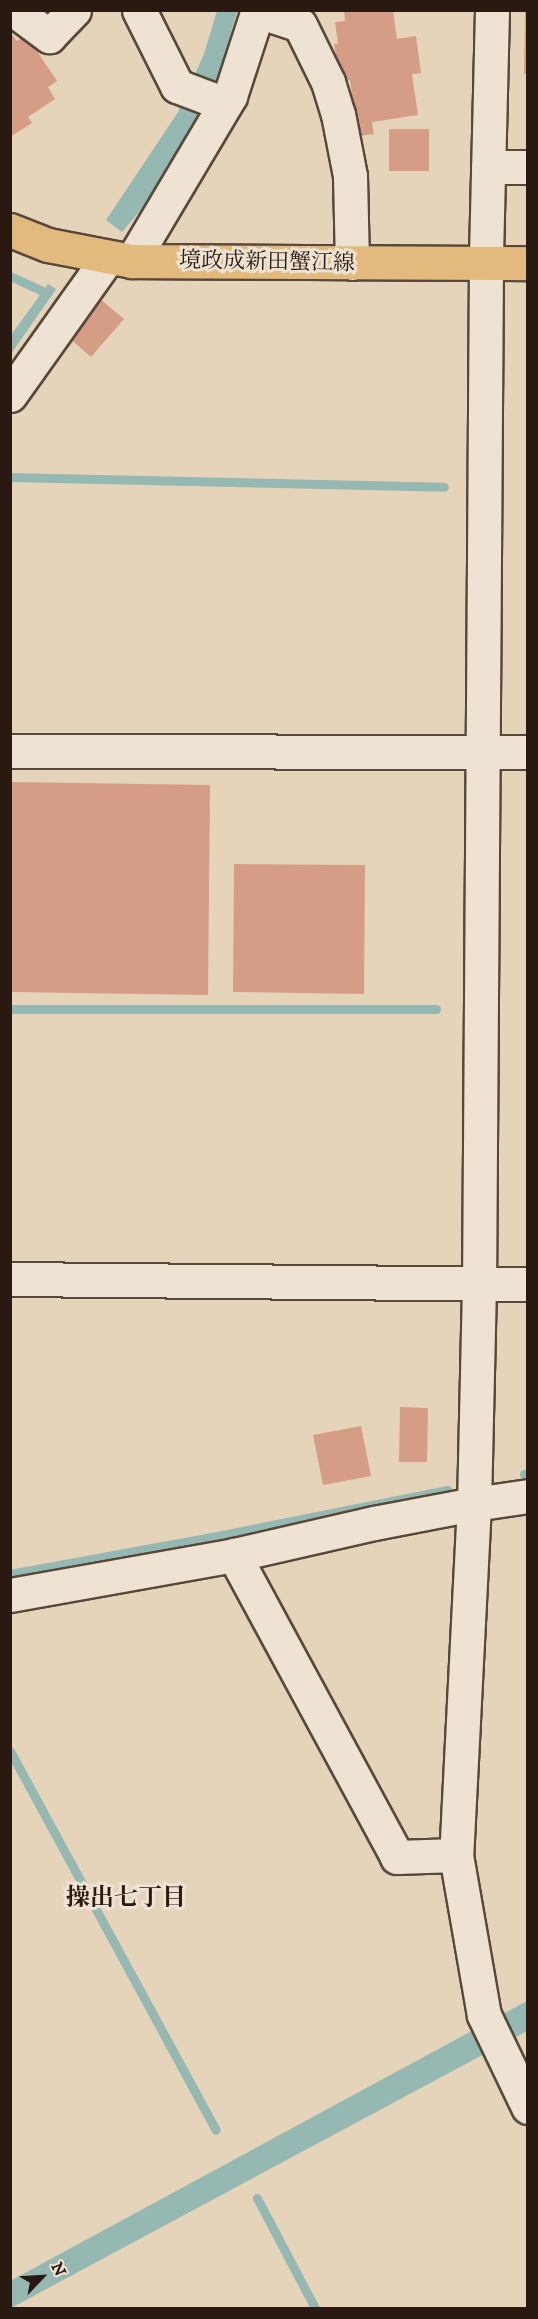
<!DOCTYPE html>
<meta charset="utf-8">
<style>
body{margin:0}
#map{position:relative;width:538px;height:2319px;overflow:hidden;background:#e5d4ba;font-family:"IM FELL DW Pica","Noto Serif JP",serif}
div>[style]{position:absolute}
[style*='--x']{left:calc(var(--x)*1px);top:calc(var(--y)*1px);width:calc(var(--w)*1px);rotate:calc(var(--a)*1deg)}
.water>*{inset:0;background:#96b8b2}
.stream>*{height:9px;margin:-4.5px;padding:0 4.5px;transform-origin:4.5px;border-radius:4.5px;background:#96b8b2}
.building>*{inset:0;background:#d59c86}
.roads{filter:drop-shadow(2px 0 #58483b) drop-shadow(-2px 0 #58483b) drop-shadow(0 2px #58483b) drop-shadow(0 -2px #58483b)}
.minor>*{height:33px;margin:-16.5px;padding:0 16.5px;transform-origin:16.5px;border-radius:16.5px;background:#eee3d2}
.major>*{height:33px;margin:-16.5px;padding:0 16.5px;transform-origin:16.5px;border-radius:16.5px;background:#e2ba7d}
span{translate:-50% -50%;white-space:nowrap;text-align:center;line-height:1.15;-webkit-text-stroke:6px #eee3d2;paint-order:stroke}
.street-label{font-size:22px;color:#291911}
.neighbourhood-label{font-size:24px;color:#291911;font-weight:700}
.frame{position:absolute;inset:0;border:12px solid #291911;pointer-events:none}
.north{position:absolute;left:12px;top:2247px;width:60px;height:60px;-webkit-text-stroke:4px #eee3d2;paint-order:stroke;rotate:65deg;font-size:16px;font-weight:700;line-height:24px;text-align:center;color:#291911}
.north::after{content:'';display:block;margin:auto;width:21px;height:27px;background:#291911;clip-path:polygon(50% 0,100% 100%,50% 72%,0 100%)}
</style>
<div id="map">
<div class="water">
<div style="clip-path:polygon(217px 11px,237px 11px,214px 93px,184px 149px,144px 206px,122px 232px,106px 220px,178px 112px,204px 54px)"></div>
<div style="clip-path:polygon(48px 284px,56px 289px,11px 354px,11px 335px)"></div>
<div style="clip-path:polygon(527px 2001px,527px 2031px,11px 2308px,10px 2281px)"></div>
</div>
<div class="stream">
<div style="--x:10;--y:276;--w:41;--a:24.7"></div>
<div style="--x:10;--y:477;--w:434;--a:1.3"></div>
<div style="--x:10;--y:1009;--w:426;--a:0"></div>
<div style="--x:524;--y:1474;--w:4;--a:0"></div>
<div style="--x:10;--y:1574;--w:205;--a:-10.4"></div>
<div style="--x:212;--y:1537;--w:240;--a:-11.3"></div>
<div style="--x:10;--y:1751;--w:431;--a:61.5"></div>
<div style="--x:257;--y:2198;--w:124;--a:62.2"></div>
</div>
<div class="building">
<div style="clip-path:polygon(344px 10px,393px 10px,397px 39px,416px 36px,421px 73px,412px 74px,418px 115px,372px 122px,374px 134px,358px 136px,350px 80px,335px 82px,338px 66px,334px 44px,338px 44px,335px 22px,345px 21px)"></div>
<div style="clip-path:polygon(525px 10px,528px 10px,528px 74px,524px 74px)"></div>
<div style="clip-path:polygon(10px 32px,17px 41px,26px 35px,57px 81px,48px 87px,55px 99px,28px 117px,32px 123px,10px 137px)"></div>
<div style="clip-path:polygon(389px 129px,429px 129px,429px 171px,389px 171px)"></div>
<div style="clip-path:polygon(100px 299px,124px 319px,91px 357px,68px 337px)"></div>
<div style="clip-path:polygon(10px 782px,210px 785px,208px 995px,10px 992px)"></div>
<div style="clip-path:polygon(234px 864px,365px 865px,364px 994px,233px 992px)"></div>
<div style="clip-path:polygon(400px 1407px,428px 1408px,427px 1462px,399px 1462px)"></div>
<div style="clip-path:polygon(361px 1426px,371px 1476px,323px 1485px,313px 1435px)"></div>
</div>
<div class="roads">
<div class="minor">
<div style="--x:14;--y:10;--w:44;--a:36.6"></div>
<div style="--x:49;--y:36;--w:36;--a:-46"></div>
<div style="--x:139;--y:10;--w:85;--a:63.4"></div>
<div style="--x:177;--y:86;--w:51;--a:20.6"></div>
<div style="--x:492;--y:10;--w:254;--a:91.4"></div>
<div style="--x:486;--y:264;--w:1021;--a:90.39"></div>
<div style="--x:479;--y:1285;--w:219;--a:91.3"></div>
<div style="--x:474;--y:1504;--w:351;--a:92.9"></div>
<div style="--x:456;--y:1855;--w:162;--a:80.1"></div>
<div style="--x:484;--y:2015;--w:102;--a:64.4"></div>
<div style="--x:258;--y:11;--w:44;--a:18.4"></div>
<div style="--x:300;--y:25;--w:64;--a:63.8"></div>
<div style="--x:328;--y:82;--w:34;--a:73"></div>
<div style="--x:338;--y:114;--w:63;--a:79"></div>
<div style="--x:350;--y:176;--w:87;--a:88.7"></div>
<div style="--x:488;--y:167;--w:40;--a:0"></div>
<div style="--x:132;--y:261;--w:192;--a:-59.3"></div>
<div style="--x:230;--y:96;--w:90;--a:-72"></div>
<div style="--x:10;--y:395;--w:169;--a:-54.6"></div>
<div style="--x:10;--y:751;--w:518;--a:0.11"></div>
<div style="--x:10;--y:1279;--w:518;--a:0.55"></div>
<div style="--x:234;--y:1555;--w:343;--a:61.6"></div>
<div style="--x:397;--y:1857;--w:59;--a:-1.9"></div>
<div style="--x:10;--y:1595;--w:228;--a:-10.1"></div>
<div style="--x:234;--y:1555;--w:144;--a:-12.9"></div>
<div style="--x:374;--y:1523;--w:102;--a:-10.8"></div>
<div style="--x:474;--y:1504;--w:55;--a:-8.4"></div>
</div>
<div class="major">
<div style="--x:10;--y:230;--w:41;--a:21.5"></div>
<div style="--x:48;--y:245;--w:86;--a:10.8"></div>
<div style="--x:132;--y:261;--w:396;--a:0.3"></div>
</div>
</div>
<div class="street-label">
<span style="left:267px;top:262px;rotate:1deg">境政成新田蟹江線</span>
</div>
<div class="neighbourhood-label">
<span style="left:126px;top:1899px">操出七丁目</span>
</div>
<div class="frame"></div>
<div class="north">N</div>
</div>
